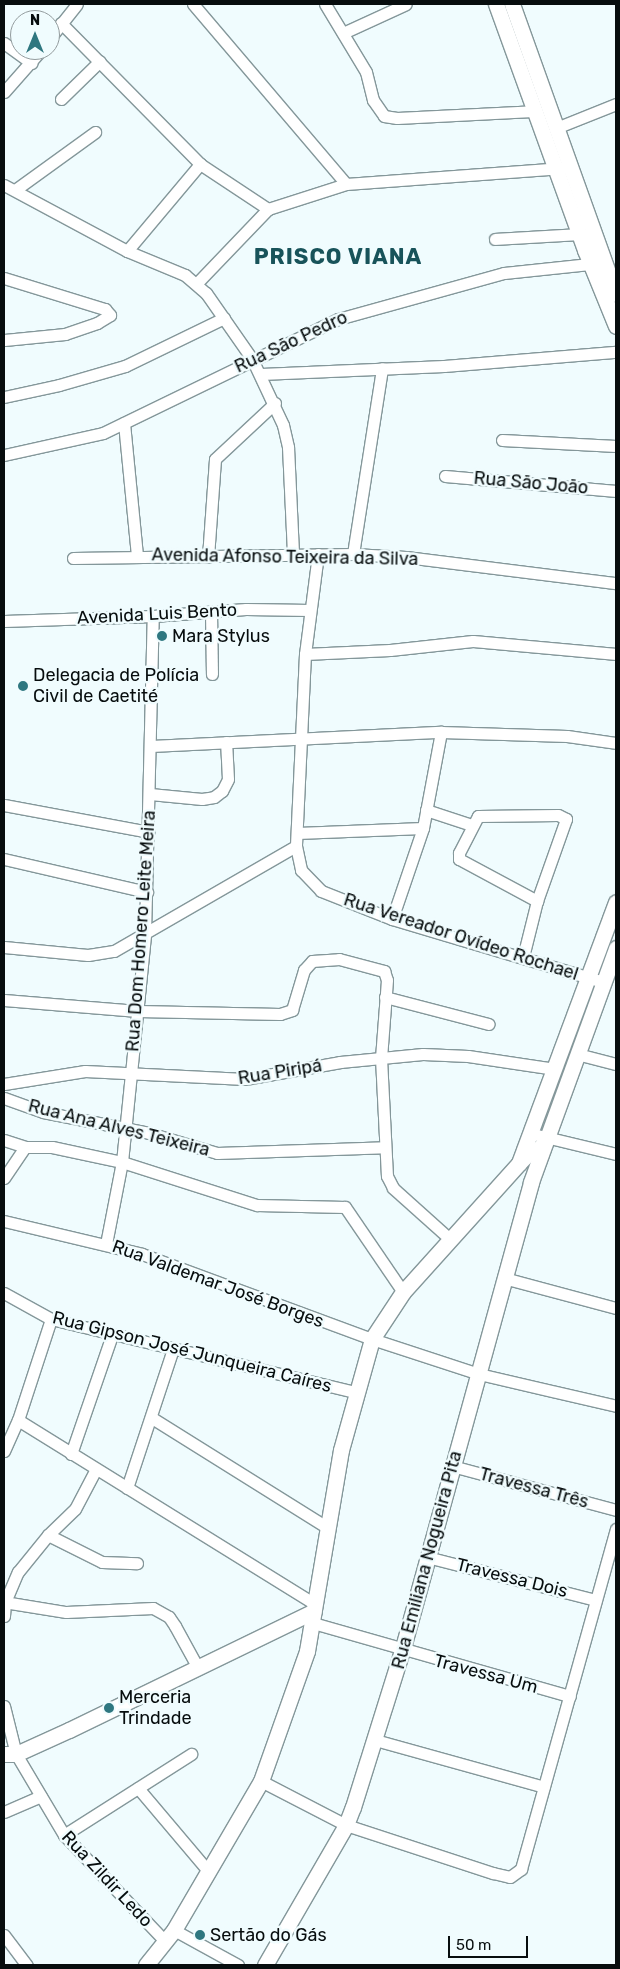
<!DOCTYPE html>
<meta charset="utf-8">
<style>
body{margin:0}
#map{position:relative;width:620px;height:1969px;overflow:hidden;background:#f0fcfe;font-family:Rubik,sans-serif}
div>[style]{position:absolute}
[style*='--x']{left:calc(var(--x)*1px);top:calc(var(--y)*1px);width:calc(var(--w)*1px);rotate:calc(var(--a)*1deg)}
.roads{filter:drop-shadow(1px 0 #84979a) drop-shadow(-1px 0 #84979a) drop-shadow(0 1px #84979a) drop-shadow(0 -1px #84979a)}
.minor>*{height:11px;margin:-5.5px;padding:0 5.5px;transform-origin:5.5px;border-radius:5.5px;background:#fff}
.tertiary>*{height:15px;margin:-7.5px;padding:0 7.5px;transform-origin:7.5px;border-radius:7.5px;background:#fff}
.dots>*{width:14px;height:14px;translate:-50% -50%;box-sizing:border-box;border:2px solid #f0fcfe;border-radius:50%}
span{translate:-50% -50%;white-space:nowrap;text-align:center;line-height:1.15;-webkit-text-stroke:5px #f0fcfe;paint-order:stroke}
.street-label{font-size:18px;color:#070d0e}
.poi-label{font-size:18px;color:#070d0e}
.left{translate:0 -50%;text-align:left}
.district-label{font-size:22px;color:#18535a;font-weight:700;letter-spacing:1px}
.frame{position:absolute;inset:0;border:5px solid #070d0e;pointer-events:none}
.north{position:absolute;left:10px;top:10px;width:50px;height:50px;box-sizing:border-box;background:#f0fcfe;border:1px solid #939c9e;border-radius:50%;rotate:0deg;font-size:14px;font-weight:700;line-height:20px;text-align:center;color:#070d0e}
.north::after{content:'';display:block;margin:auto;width:18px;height:22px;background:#2f7780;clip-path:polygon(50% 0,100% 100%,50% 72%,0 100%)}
.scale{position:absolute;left:448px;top:1936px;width:80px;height:22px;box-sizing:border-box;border:2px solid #070d0e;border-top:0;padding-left:6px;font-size:15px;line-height:18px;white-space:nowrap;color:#070d0e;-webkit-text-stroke:4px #f0fcfe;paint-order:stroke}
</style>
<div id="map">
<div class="roads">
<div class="minor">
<div style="--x:193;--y:4;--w:236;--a:49.6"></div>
<div style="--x:325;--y:4;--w:79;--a:58.9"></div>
<div style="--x:366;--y:72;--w:29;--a:76"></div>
<div style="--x:373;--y:100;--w:19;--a:55"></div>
<div style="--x:384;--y:116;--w:13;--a:9"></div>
<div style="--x:397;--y:118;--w:136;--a:-2.9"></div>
<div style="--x:61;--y:23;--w:198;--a:45.4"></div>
<div style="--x:200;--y:164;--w:82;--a:33.5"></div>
<div style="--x:343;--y:33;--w:69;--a:-24.7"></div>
<div style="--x:50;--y:38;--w:43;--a:-51.5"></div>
<div style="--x:4;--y:43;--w:34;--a:36"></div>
<div style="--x:4;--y:92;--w:56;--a:-48.6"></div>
<div style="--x:61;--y:99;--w:54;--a:-44.3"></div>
<div style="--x:556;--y:128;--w:65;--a:-21.8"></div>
<div style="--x:4;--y:185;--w:140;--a:28.2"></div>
<div style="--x:127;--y:251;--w:63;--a:22.5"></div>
<div style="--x:185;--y:275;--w:28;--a:41"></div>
<div style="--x:206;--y:293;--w:80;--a:55.1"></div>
<div style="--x:252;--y:359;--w:73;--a:64.8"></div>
<div style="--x:283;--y:425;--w:23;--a:77"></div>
<div style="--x:288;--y:447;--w:108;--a:87.3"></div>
<div style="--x:15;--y:190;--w:99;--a:-35.9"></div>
<div style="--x:495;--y:239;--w:84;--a:-3.4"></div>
<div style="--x:127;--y:251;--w:114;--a:-50"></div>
<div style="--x:4;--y:278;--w:106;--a:17.1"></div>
<div style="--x:105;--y:309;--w:8;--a:50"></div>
<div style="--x:110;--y:315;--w:15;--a:148"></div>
<div style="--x:97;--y:323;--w:34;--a:161"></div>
<div style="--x:65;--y:334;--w:61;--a:174.4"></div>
<div style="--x:197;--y:283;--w:103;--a:-46.2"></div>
<div style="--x:268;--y:209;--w:82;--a:-17.8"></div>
<div style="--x:346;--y:184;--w:217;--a:-4.2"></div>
<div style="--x:261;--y:374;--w:183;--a:-2.5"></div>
<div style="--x:444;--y:366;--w:173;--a:-4.7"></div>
<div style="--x:4;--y:397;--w:56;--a:-12.3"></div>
<div style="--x:59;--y:385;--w:69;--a:-16.1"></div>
<div style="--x:125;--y:366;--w:110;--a:-25.9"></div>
<div style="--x:124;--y:423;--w:133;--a:84.4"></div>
<div style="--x:502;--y:440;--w:114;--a:3"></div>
<div style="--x:4;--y:455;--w:101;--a:-12.5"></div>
<div style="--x:103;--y:433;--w:261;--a:-25.9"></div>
<div style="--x:338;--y:319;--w:172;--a:-15.5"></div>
<div style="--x:504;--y:273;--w:86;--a:-6"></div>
<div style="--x:445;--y:476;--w:172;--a:5"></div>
<div style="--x:318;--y:554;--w:101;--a:97.4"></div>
<div style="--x:305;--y:654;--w:192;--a:92.7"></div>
<div style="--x:296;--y:846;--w:25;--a:78"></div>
<div style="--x:301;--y:870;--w:29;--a:46"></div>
<div style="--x:321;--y:891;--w:76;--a:21.5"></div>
<div style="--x:392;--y:919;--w:221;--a:16.6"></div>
<div style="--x:353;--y:554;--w:188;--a:-81.1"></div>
<div style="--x:208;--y:557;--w:98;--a:-85.9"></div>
<div style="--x:215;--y:459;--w:82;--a:-43"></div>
<div style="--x:73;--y:558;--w:280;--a:-0.8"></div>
<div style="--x:353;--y:554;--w:53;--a:3.2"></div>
<div style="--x:406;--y:557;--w:212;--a:7.1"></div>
<div style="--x:211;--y:612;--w:62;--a:89.1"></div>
<div style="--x:4;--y:621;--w:149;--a:-1.9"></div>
<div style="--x:153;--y:616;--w:93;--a:-4.3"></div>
<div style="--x:246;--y:609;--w:64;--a:0.9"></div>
<div style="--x:305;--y:654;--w:85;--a:-2.7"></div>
<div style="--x:390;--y:650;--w:83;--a:-6.2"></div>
<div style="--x:473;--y:641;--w:144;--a:5.2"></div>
<div style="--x:151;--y:746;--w:290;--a:-2.8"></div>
<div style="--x:441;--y:732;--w:126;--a:1.8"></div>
<div style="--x:567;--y:736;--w:49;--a:8.1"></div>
<div style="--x:150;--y:794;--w:52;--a:5.5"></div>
<div style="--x:202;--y:799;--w:12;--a:-9"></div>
<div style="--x:214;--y:797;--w:10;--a:-37"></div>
<div style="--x:222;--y:791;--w:13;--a:-63"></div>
<div style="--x:228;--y:779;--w:37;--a:-93"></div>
<div style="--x:4;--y:805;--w:147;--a:10.5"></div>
<div style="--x:426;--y:810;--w:48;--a:18.1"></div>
<div style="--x:297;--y:833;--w:126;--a:-2.3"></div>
<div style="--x:4;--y:859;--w:147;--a:13"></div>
<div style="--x:392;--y:919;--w:96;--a:-71.2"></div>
<div style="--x:423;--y:828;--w:98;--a:-79.4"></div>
<div style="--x:4;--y:947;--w:84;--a:5.4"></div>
<div style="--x:88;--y:955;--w:26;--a:-9"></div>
<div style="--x:114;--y:951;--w:210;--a:-30"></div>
<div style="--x:523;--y:957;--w:58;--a:-76"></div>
<div style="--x:537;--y:901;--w:87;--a:-70.5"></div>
<div style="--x:566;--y:819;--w:9;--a:-153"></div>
<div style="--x:558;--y:815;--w:80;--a:179.3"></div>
<div style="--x:478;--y:816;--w:42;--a:117.2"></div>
<div style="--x:459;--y:853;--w:6;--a:90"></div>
<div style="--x:459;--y:859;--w:89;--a:28.3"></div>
<div style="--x:385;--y:997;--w:107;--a:14.6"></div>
<div style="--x:4;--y:1000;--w:134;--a:4.7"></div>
<div style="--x:138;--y:1011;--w:142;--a:1.2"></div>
<div style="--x:280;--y:1014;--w:13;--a:-18"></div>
<div style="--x:292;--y:1010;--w:42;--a:-73.3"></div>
<div style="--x:304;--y:970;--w:12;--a:-48"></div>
<div style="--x:312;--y:961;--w:27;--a:-4"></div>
<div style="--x:339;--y:959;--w:47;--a:14.9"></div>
<div style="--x:384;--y:971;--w:9;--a:72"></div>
<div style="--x:387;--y:980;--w:78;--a:94.4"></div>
<div style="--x:381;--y:1058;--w:118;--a:87.1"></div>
<div style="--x:387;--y:1176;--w:13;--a:63"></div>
<div style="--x:393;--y:1188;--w:78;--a:41.9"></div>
<div style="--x:577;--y:1054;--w:40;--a:14.4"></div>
<div style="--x:4;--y:1084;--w:82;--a:-9.1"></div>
<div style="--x:85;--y:1071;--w:160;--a:2.9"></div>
<div style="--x:245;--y:1079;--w:97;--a:-10.1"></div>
<div style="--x:340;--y:1062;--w:83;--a:-5.5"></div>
<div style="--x:423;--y:1054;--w:45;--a:2.5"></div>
<div style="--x:468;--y:1056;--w:88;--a:8.5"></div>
<div style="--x:4;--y:1098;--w:41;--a:19.7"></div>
<div style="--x:43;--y:1112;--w:108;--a:11.2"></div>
<div style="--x:149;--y:1133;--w:71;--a:16.4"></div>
<div style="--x:217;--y:1153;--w:168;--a:-2"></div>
<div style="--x:533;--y:1134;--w:85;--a:13.5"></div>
<div style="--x:4;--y:1140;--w:22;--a:18"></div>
<div style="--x:25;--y:1147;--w:27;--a:0"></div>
<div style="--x:52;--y:1147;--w:72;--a:12.1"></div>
<div style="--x:122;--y:1162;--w:142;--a:17.7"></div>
<div style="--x:257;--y:1205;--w:88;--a:1.3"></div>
<div style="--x:345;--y:1207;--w:103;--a:55.7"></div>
<div style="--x:520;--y:1165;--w:36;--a:-46"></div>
<div style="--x:4;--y:1178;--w:37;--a:-56"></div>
<div style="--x:4;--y:1221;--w:142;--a:13.4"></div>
<div style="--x:142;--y:1254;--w:245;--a:20.3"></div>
<div style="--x:372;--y:1339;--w:113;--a:18.1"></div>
<div style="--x:479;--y:1374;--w:141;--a:13.1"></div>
<div style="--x:106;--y:1244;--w:84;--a:-79"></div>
<div style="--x:122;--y:1162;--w:229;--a:-84.2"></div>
<div style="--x:145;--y:934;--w:318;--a:-88.6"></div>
<div style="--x:504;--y:1278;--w:116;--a:15"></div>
<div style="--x:4;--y:1293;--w:54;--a:29"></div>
<div style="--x:51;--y:1319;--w:313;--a:13.5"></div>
<div style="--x:152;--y:1418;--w:208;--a:32"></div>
<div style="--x:18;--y:1420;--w:349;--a:31.8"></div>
<div style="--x:4;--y:1451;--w:34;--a:-66"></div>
<div style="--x:18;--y:1420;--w:106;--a:-71.9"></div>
<div style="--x:71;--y:1454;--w:126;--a:-71"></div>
<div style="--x:452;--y:1466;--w:170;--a:15"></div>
<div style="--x:127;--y:1488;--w:146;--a:-71.7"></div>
<div style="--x:48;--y:1535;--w:60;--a:26.6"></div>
<div style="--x:102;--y:1562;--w:35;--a:2"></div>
<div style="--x:427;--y:1557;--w:174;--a:14.3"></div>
<div style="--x:4;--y:1602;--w:63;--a:9.2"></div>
<div style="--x:66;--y:1612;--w:87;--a:-2.6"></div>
<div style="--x:153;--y:1608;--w:18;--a:29"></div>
<div style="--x:169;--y:1617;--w:11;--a:56"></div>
<div style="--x:175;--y:1626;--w:46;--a:61.2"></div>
<div style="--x:4;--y:1616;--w:14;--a:-86"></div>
<div style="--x:5;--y:1602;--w:33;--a:-67"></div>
<div style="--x:18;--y:1572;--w:48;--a:-51"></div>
<div style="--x:48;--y:1535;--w:37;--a:-44"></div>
<div style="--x:75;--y:1509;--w:45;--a:-62.3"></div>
<div style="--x:313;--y:1623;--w:267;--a:15.9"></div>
<div style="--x:4;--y:1706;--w:49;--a:76"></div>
<div style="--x:16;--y:1754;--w:94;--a:59.3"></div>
<div style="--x:64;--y:1835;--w:148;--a:46.4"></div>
<div style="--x:375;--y:1740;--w:175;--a:15.5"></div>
<div style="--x:261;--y:1781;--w:96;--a:27.4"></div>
<div style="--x:346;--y:1825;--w:155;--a:18.1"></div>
<div style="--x:493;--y:1873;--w:17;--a:13"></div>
<div style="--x:510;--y:1877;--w:14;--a:-36"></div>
<div style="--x:521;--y:1869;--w:353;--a:-74.4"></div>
<div style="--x:138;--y:1788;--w:110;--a:49.8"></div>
<div style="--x:4;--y:1812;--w:40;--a:-23.4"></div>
<div style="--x:64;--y:1835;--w:151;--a:-32.5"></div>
<div style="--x:174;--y:1930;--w:73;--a:28.7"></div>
<div style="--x:4;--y:1935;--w:38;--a:53"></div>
</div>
<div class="tertiary">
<div style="--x:496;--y:4;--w:262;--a:70.1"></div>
<div style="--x:585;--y:250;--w:82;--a:67.8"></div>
<div style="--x:512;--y:4;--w:308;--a:70.3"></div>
<div style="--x:4;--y:1754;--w:12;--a:0"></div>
<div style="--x:16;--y:1754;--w:58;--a:-24.4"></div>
<div style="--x:69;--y:1730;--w:272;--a:-25.9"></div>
<div style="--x:146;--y:1965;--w:45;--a:-51.3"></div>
<div style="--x:174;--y:1930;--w:173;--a:-59.7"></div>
<div style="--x:261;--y:1781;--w:138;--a:-70.5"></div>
<div style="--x:307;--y:1651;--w:204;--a:-80.4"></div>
<div style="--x:341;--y:1450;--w:115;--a:-74.4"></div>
<div style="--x:372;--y:1339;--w:56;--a:-56.6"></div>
<div style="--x:403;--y:1292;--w:173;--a:-48"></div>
<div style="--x:519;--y:1163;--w:278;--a:-69.6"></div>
<div style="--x:265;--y:1965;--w:162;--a:-59.9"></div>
<div style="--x:346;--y:1825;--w:19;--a:-69"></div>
<div style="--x:353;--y:1807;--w:164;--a:-72.6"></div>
<div style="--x:402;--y:1651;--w:486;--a:-74.6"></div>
<div style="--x:531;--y:1182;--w:249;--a:-70"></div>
</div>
</div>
<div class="dots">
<div style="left:162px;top:636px;background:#2f7780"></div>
<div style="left:23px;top:686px;background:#2f7780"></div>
<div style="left:109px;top:1708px;background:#2f7780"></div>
<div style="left:200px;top:1935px;background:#2f7780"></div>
</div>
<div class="street-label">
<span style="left:291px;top:342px;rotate:-25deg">Rua São Pedro</span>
<span style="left:531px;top:483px;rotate:5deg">Rua São João</span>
<span style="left:285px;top:557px;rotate:1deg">Avenida Afonso Teixeira da Silva</span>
<span style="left:157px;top:614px;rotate:-3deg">Avenida Luis Bento</span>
<span style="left:141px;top:931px;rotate:-86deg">Rua Dom Homero Leite Meira</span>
<span style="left:461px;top:937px;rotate:18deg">Rua Vereador Ovídeo Rochael</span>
<span style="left:280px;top:1072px;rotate:-9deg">Rua Piripá</span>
<span style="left:119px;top:1128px;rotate:14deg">Rua Ana Alves Teixeira</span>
<span style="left:218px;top:1284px;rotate:20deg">Rua Valdemar José Borges</span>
<span style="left:192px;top:1352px;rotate:14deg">Rua Gipson José Junqueira Caíres</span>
<span style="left:534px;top:1488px;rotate:15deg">Travessa Três</span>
<span style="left:427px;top:1560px;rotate:-75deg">Rua Emiliana Nogueira Pita</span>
<span style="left:512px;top:1578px;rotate:14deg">Travessa Dois</span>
<span style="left:486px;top:1674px;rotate:15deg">Travessa Um</span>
<span style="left:107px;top:1879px;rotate:47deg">Rua Zildir Ledo</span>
</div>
<div class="poi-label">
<span class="left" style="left:172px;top:636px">Mara Stylus</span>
<span class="left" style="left:33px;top:686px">Delegacia de Polícia<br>Civil de Caetité</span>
<span class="left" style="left:119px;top:1708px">Merceria<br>Trindade</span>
<span class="left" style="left:210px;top:1935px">Sertão do Gás</span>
</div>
<div class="district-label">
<span style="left:338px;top:257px">PRISCO VIANA</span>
</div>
<div class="frame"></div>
<div class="north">N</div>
<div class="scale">50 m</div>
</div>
